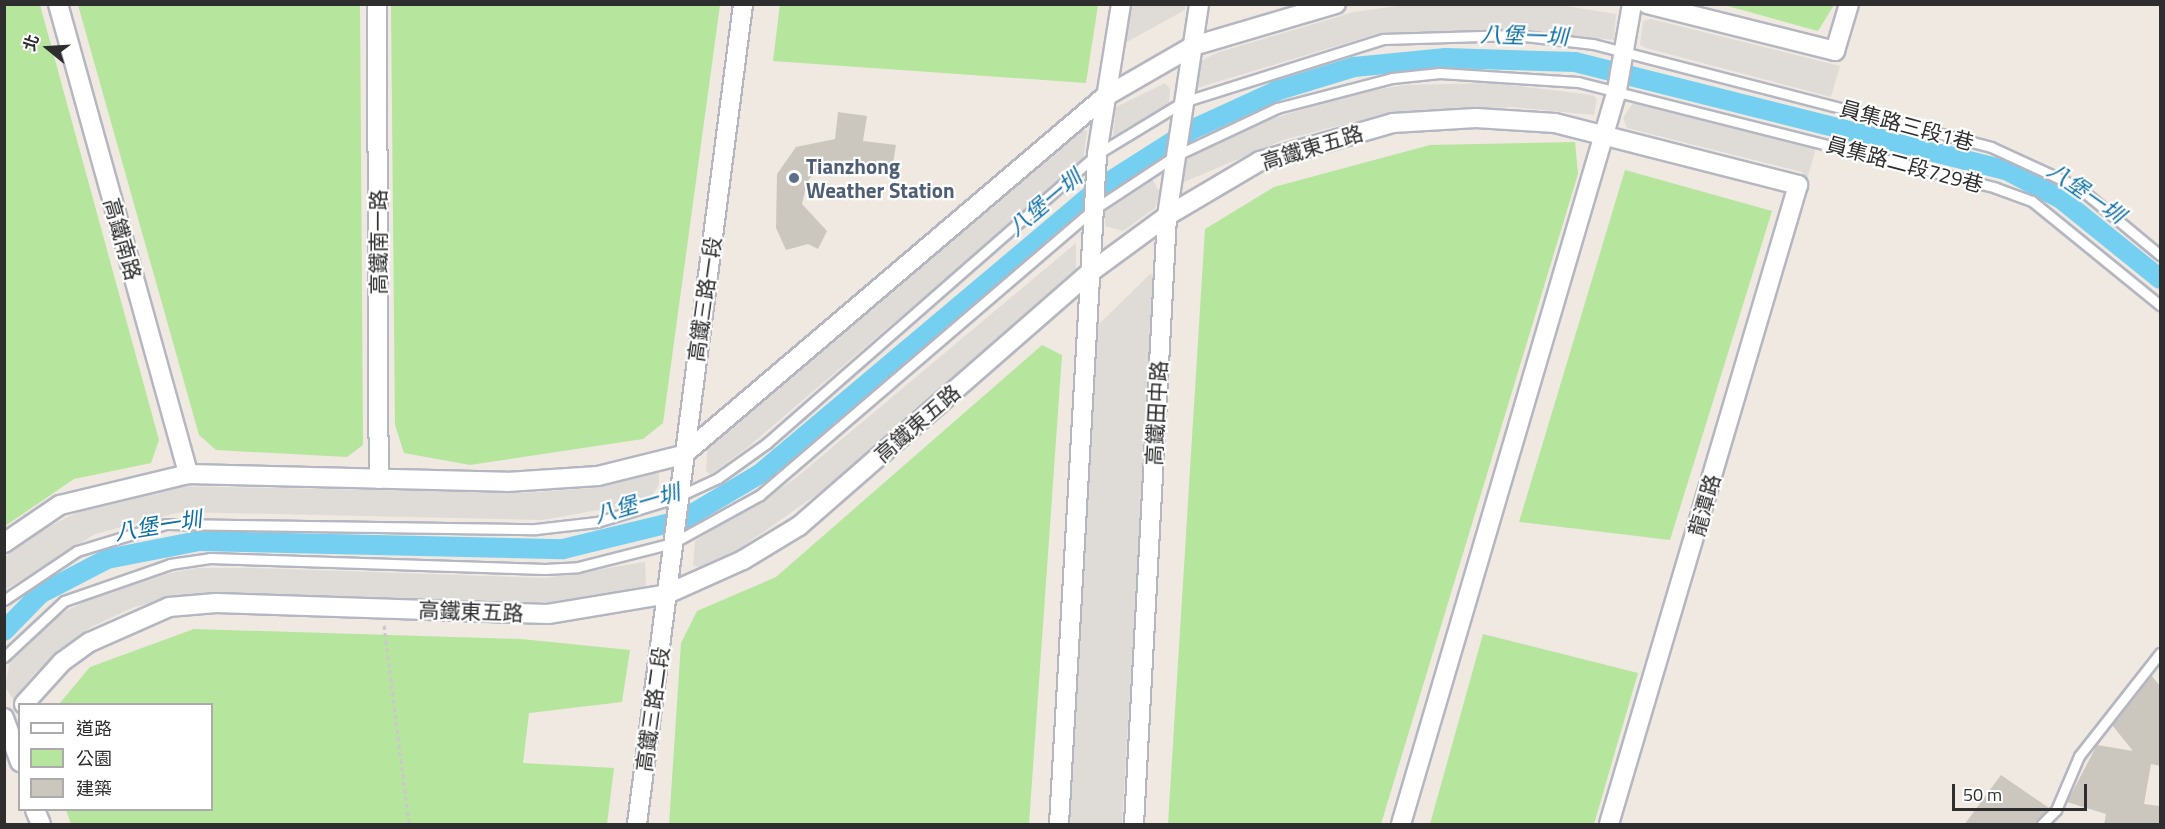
<!DOCTYPE html>
<meta charset="utf-8">
<style>
body{margin:0}
#map{position:relative;width:2165px;height:829px;overflow:hidden;background:#efe9e1;font-family:"Titillium Web","Noto Sans TC",sans-serif}
div>[style]{position:absolute}
[style*='--x']{left:calc(var(--x)*1px);top:calc(var(--y)*1px);width:calc(var(--w)*1px);rotate:calc(var(--a)*1deg)}
.green>*{inset:0;background:#b6e59e}
.plaza>*{inset:0;background:#dfdcd8}
.canal>*{height:20px;margin:-10px;padding:0 10px;transform-origin:10px;border-radius:10px;background:#75cff0}
.building>*{inset:0;background:#cbc7bf}
.path>*{height:3px;margin-top:-1.5px;transform-origin:0;background:repeating-linear-gradient(90deg,#c9c9c9 0 4.5px,transparent 0 7.5px)}
.roads{filter:drop-shadow(2px 0 #b4b7c1) drop-shadow(-2px 0 #b4b7c1) drop-shadow(0 2px #b4b7c1) drop-shadow(0 -2px #b4b7c1)}
.service>*{height:9px;margin:-4.5px;padding:0 4.5px;transform-origin:4.5px;border-radius:4.5px;background:#fff}
.minor>*{height:18px;margin:-9px;padding:0 9px;transform-origin:9px;border-radius:9px;background:#fff}
.dots>*{width:16px;height:16px;translate:-50% -50%;box-sizing:border-box;border:3px solid #fff;border-radius:50%}
span{translate:-50% -50%;white-space:nowrap;text-align:center;line-height:1.15;-webkit-text-stroke:4.5px #fff;paint-order:stroke}
.street-label{font-size:21px;color:#2e2e2e}
.service-label{font-size:21px;color:#4e5e75;font-weight:700}
.left{translate:0 -50%;text-align:left}
.water-label{font-size:22px;color:#0d6fa3;font-style:italic}
.frame{position:absolute;inset:0;border:6px solid #2e2e2e;pointer-events:none}
.legend{position:absolute;left:18px;top:703px;width:195px;height:108px;box-sizing:border-box;background:#fff;border:2px solid #ababab;margin:0;padding:8px 10px;list-style:none;font-size:18px;color:#2e2e2e}
.legend li{display:flex;align-items:center;gap:12px;height:30px}
.legend b{width:30px;border:2px solid #ababab}
.north{position:absolute;left:18px;top:18px;width:60px;height:60px;-webkit-text-stroke:4px #fff;paint-order:stroke;rotate:288deg;font-size:16px;font-weight:700;line-height:24px;text-align:center;color:#2e2e2e}
.north::after{content:'';display:block;margin:auto;width:21px;height:27px;background:#2e2e2e;clip-path:polygon(50% 0,100% 100%,50% 72%,0 100%)}
.scale{position:absolute;left:1952px;top:784px;width:135px;height:27px;box-sizing:border-box;border:3px solid #2e2e2e;border-top:0;padding-left:8px;font-size:18px;line-height:21px;white-space:nowrap;color:#2e2e2e;-webkit-text-stroke:4px #fff;paint-order:stroke}
</style>
<div id="map">
<div class="green">
<div style="clip-path:polygon(5px 4px,40px 5px,159px 440px,151px 463px,74px 479px,5px 526px)"></div>
<div style="clip-path:polygon(780px 4px,1098px 4px,1098px 5px,1086px 83px,773px 61px)"></div>
<div style="clip-path:polygon(78px 5px,360px 5px,363px 445px,347px 457px,216px 450px,199px 435px)"></div>
<div style="clip-path:polygon(391px 5px,720px 5px,663px 423px,643px 439px,470px 465px,404px 453px,395px 425px)"></div>
<div style="clip-path:polygon(1724px 5px,1834px 5px,1818px 31px)"></div>
<div style="clip-path:polygon(1575px 142px,1578px 174px,1381px 824px,1168px 824px,1205px 229px,1274px 187px,1430px 145px)"></div>
<div style="clip-path:polygon(1625px 170px,1772px 211px,1670px 540px,1519px 522px)"></div>
<div style="clip-path:polygon(1042px 345px,1062px 355px,1029px 824px,669px 824px,681px 643px,697px 611px,776px 577px)"></div>
<div style="clip-path:polygon(194px 629px,521px 639px,630px 650px,622px 702px,529px 713px,523px 763px,614px 768px,607px 824px,71px 824px,66px 810px,212px 810px,212px 704px,59px 704px,90px 667px)"></div>
<div style="clip-path:polygon(1483px 634px,1638px 673px,1594px 824px,1430px 824px)"></div>
</div>
<div class="plaza">
<div style="clip-path:polygon(1553px 4px,1616px 14px,1614px 40px,1507px 29px,1376px 34px,1197px 88px,1201px 61px,1216px 53px,1354px 12px,1405px 5px)"></div>
<div style="clip-path:polygon(1131px 5px,1131px 4px,1186px 5px,1185px 10px,1125px 43px)"></div>
<div style="clip-path:polygon(1651px 19px,1840px 66px,1831px 97px,1646px 48px,1640px 45px,1643px 21px)"></div>
<div style="clip-path:polygon(1165px 83px,1170px 89px,1169px 104px,1113px 136px,1116px 107px)"></div>
<div style="clip-path:polygon(1493px 83px,1593px 95px,1597px 99px,1594px 115px,1512px 107px,1388px 113px,1283px 140px,1184px 182px,1184px 156px,1268px 120px,1348px 95px,1404px 85px)"></div>
<div style="clip-path:polygon(1634px 102px,1816px 148px,1806px 183px,1802px 172px,1627px 128px,1623px 118px)"></div>
<div style="clip-path:polygon(1081px 129px,1087px 131px,1083px 161px,748px 447px,710px 475px,706px 470px,708px 442px)"></div>
<div style="clip-path:polygon(1153px 180px,1160px 193px,1155px 208px,1123px 231px,1105px 226px,1105px 212px)"></div>
<div style="clip-path:polygon(1076px 243px,1076px 269px,826px 488px,732px 554px,700px 568px,693px 565px,695px 541px,792px 481px)"></div>
<div style="clip-path:polygon(1150px 274px,1155px 276px,1122px 824px,1069px 824px,1097px 326px)"></div>
<div style="clip-path:polygon(651px 470px,659px 474px,659px 485px,648px 501px,543px 520px,181px 512px,95px 534px,5px 590px,5px 557px,32px 535px,92px 505px,175px 486px,522px 493px,594px 488px)"></div>
<div style="clip-path:polygon(645px 562px,646px 585px,640px 589px,554px 602px,177px 597px,134px 607px,91px 627px,36px 672px,13px 699px,5px 687px,10px 661px,57px 616px,92px 597px,149px 577px,197px 568px,251px 568px,546px 578px)"></div>
</div>
<div class="canal">
<div style="--x:4;--y:631;--w:52;--a:-45.8"></div>
<div style="--x:40;--y:594;--w:76;--a:-27.6"></div>
<div style="--x:107;--y:559;--w:94;--a:-11.1"></div>
<div style="--x:199;--y:541;--w:364;--a:1.3"></div>
<div style="--x:563;--y:549;--w:122;--a:-13.7"></div>
<div style="--x:682;--y:520;--w:92;--a:-30.7"></div>
<div style="--x:761;--y:473;--w:441;--a:-40.1"></div>
<div style="--x:1098;--y:189;--w:110;--a:-32.4"></div>
<div style="--x:1191;--y:130;--w:94;--a:-24.6"></div>
<div style="--x:1276;--y:91;--w:82;--a:-17.1"></div>
<div style="--x:1354;--y:67;--w:92;--a:-5.6"></div>
<div style="--x:1446;--y:58;--w:129;--a:1.8"></div>
<div style="--x:1575;--y:62;--w:447;--a:14.1"></div>
<div style="--x:2008;--y:171;--w:60;--a:27.8"></div>
<div style="--x:2061;--y:199;--w:127;--a:38.9"></div>
</div>
<div class="building">
<div style="clip-path:polygon(838px 112px,867px 116px,863px 141px,896px 145px,892px 170px,836px 163px,819px 167px,807px 182px,802px 204px,827px 231px,818px 249px,808px 244px,786px 250px,776px 228px,777px 174px,796px 147px,835px 139px)"></div>
<div style="clip-path:polygon(2151px 675px,2160px 686px,2160px 766px,2151px 764px,2144px 804px,2160px 806px,2160px 823px,2104px 825px,2106px 814px,2067px 802px,2097px 745px,2133px 751px,2112px 725px)"></div>
<div style="clip-path:polygon(2001px 775px,2049px 808px,2034px 825px,1964px 825px)"></div>
</div>
<div class="path">
<div style="--x:384;--y:625;--w:201;--a:82.8"></div>
</div>
<div class="roads">
<div class="service">
<div style="--x:4;--y:600;--w:88;--a:-33.9"></div>
<div style="--x:77;--y:551;--w:93;--a:-16.9"></div>
<div style="--x:166;--y:524;--w:370;--a:0.8"></div>
<div style="--x:536;--y:529;--w:61;--a:-6.5"></div>
<div style="--x:597;--y:522;--w:82;--a:-17.1"></div>
<div style="--x:675;--y:498;--w:47;--a:-24.9"></div>
<div style="--x:718;--y:478;--w:60;--a:-35.5"></div>
<div style="--x:767;--y:443;--w:439;--a:-41.2"></div>
<div style="--x:1097;--y:154;--w:100;--a:-31.2"></div>
<div style="--x:1183;--y:102;--w:210;--a:-17.5"></div>
<div style="--x:1383;--y:39;--w:133;--a:-1.7"></div>
<div style="--x:1516;--y:35;--w:78;--a:6.7"></div>
<div style="--x:1593;--y:44;--w:411;--a:14.5"></div>
<div style="--x:1991;--y:147;--w:96;--a:24.7"></div>
<div style="--x:2078;--y:187;--w:107;--a:39.7"></div>
<div style="--x:4;--y:657;--w:82;--a:-43"></div>
<div style="--x:64;--y:601;--w:112;--a:-19.2"></div>
<div style="--x:170;--y:564;--w:40;--a:-8.5"></div>
<div style="--x:210;--y:558;--w:335;--a:1.9"></div>
<div style="--x:545;--y:569;--w:33;--a:-3"></div>
<div style="--x:578;--y:567;--w:98;--a:-14.2"></div>
<div style="--x:673;--y:543;--w:99;--a:-28.9"></div>
<div style="--x:760;--y:495;--w:438;--a:-40.6"></div>
<div style="--x:1093;--y:210;--w:98;--a:-33.4"></div>
<div style="--x:1175;--y:156;--w:113;--a:-25.2"></div>
<div style="--x:1277;--y:108;--w:119;--a:-14.6"></div>
<div style="--x:1392;--y:78;--w:48;--a:-5.9"></div>
<div style="--x:1440;--y:73;--w:138;--a:3.7"></div>
<div style="--x:1578;--y:82;--w:431;--a:14.2"></div>
<div style="--x:1996;--y:188;--w:38;--a:20"></div>
<div style="--x:2032;--y:201;--w:165;--a:39.1"></div>
<div style="--x:2042;--y:824;--w:20;--a:-45"></div>
<div style="--x:2056;--y:810;--w:59;--a:-66.9"></div>
<div style="--x:2079;--y:756;--w:131;--a:-51.8"></div>
</div>
<div class="minor">
<div style="--x:58;--y:4;--w:488;--a:74.5"></div>
<div style="--x:377;--y:4;--w:475;--a:89.8"></div>
<div style="--x:1647;--y:4;--w:194;--a:14"></div>
<div style="--x:1835;--y:51;--w:49;--a:-73.4"></div>
<div style="--x:4;--y:543;--w:68;--a:-34.2"></div>
<div style="--x:60;--y:505;--w:132;--a:-13.6"></div>
<div style="--x:188;--y:474;--w:319;--a:1.4"></div>
<div style="--x:507;--y:482;--w:91;--a:-3.8"></div>
<div style="--x:598;--y:476;--w:88;--a:-13.9"></div>
<div style="--x:683;--y:455;--w:551;--a:-40.36"></div>
<div style="--x:1103;--y:98;--w:104;--a:-30"></div>
<div style="--x:1193;--y:46;--w:149;--a:-16.4"></div>
<div style="--x:24;--y:704;--w:57;--a:-47.9"></div>
<div style="--x:62;--y:662;--w:34;--a:-36"></div>
<div style="--x:90;--y:642;--w:86;--a:-23.9"></div>
<div style="--x:169;--y:607;--w:47;--a:-4.9"></div>
<div style="--x:216;--y:603;--w:332;--a:1.9"></div>
<div style="--x:548;--y:614;--w:121;--a:-9.5"></div>
<div style="--x:667;--y:594;--w:83;--a:-24.1"></div>
<div style="--x:743;--y:560;--w:66;--a:-31.3"></div>
<div style="--x:799;--y:526;--w:383;--a:-41.1"></div>
<div style="--x:1088;--y:274;--w:98;--a:-36.3"></div>
<div style="--x:1167;--y:216;--w:108;--a:-30.6"></div>
<div style="--x:1260;--y:161;--w:138;--a:-15.9"></div>
<div style="--x:1393;--y:123;--w:83;--a:-3.4"></div>
<div style="--x:1476;--y:118;--w:79;--a:3.6"></div>
<div style="--x:1555;--y:123;--w:251;--a:14.3"></div>
<div style="--x:1798;--y:185;--w:666;--a:106.48"></div>
<div style="--x:4;--y:718;--w:47;--a:70"></div>
<div style="--x:35;--y:810;--w:15;--a:67"></div>
<div style="--x:637;--y:824;--w:827;--a:-82.63"></div>
<div style="--x:1059;--y:824;--w:671;--a:-86.75"></div>
<div style="--x:1097;--y:154;--w:152;--a:-80.9"></div>
<div style="--x:1134;--y:824;--w:609;--a:-86.89"></div>
<div style="--x:1167;--y:216;--w:214;--a:-81.4"></div>
<div style="--x:1401;--y:824;--w:765;--a:-73.6"></div>
<div style="--x:1617;--y:90;--w:87;--a:-80.1"></div>
</div>
</div>
<div class="dots">
<div style="left:794px;top:178px;background:#5c6f8a"></div>
</div>
<div class="street-label">
<span style="left:1907px;top:125px;rotate:15deg">員集路三段1巷</span>
<span style="left:1312px;top:147px;rotate:-17deg">高鐵東五路</span>
<span style="left:1905px;top:164px;rotate:15deg">員集路二段729巷</span>
<span style="left:123px;top:239px;rotate:74deg">高鐵南路</span>
<span style="left:378px;top:242px;rotate:-90deg">高鐵南一路</span>
<span style="left:704px;top:299px;rotate:-82deg">高鐵三路一段</span>
<span style="left:1156px;top:413px;rotate:-87deg">高鐵田中路</span>
<span style="left:917px;top:423px;rotate:-41deg">高鐵東五路</span>
<span style="left:1704px;top:505px;rotate:-74deg">龍潭路</span>
<span style="left:471px;top:611px;rotate:2deg">高鐵東五路</span>
<span style="left:652px;top:709px;rotate:-82deg">高鐵三路二段</span>
</div>
<div class="service-label">
<span class="left" style="left:806px;top:178px">Tianzhong<br>Weather Station</span>
</div>
<div class="water-label">
<span style="left:1524px;top:36px;rotate:2deg">八堡一圳</span>
<span style="left:2086px;top:193px;rotate:35deg">八堡一圳</span>
<span style="left:1045px;top:203px;rotate:-40deg">八堡一圳</span>
<span style="left:637px;top:504px;rotate:-16deg">八堡一圳</span>
<span style="left:158px;top:526px;rotate:-9deg">八堡一圳</span>
</div>
<div class="frame"></div>
<ul class="legend">
<li><b style="height:8px;background:#fff"></b>道路</li>
<li><b style="height:16px;background:#b6e59e"></b>公園</li>
<li><b style="height:16px;background:#cbc7bf"></b>建築</li>
</ul>
<div class="north">北</div>
<div class="scale">50 m</div>
</div>
